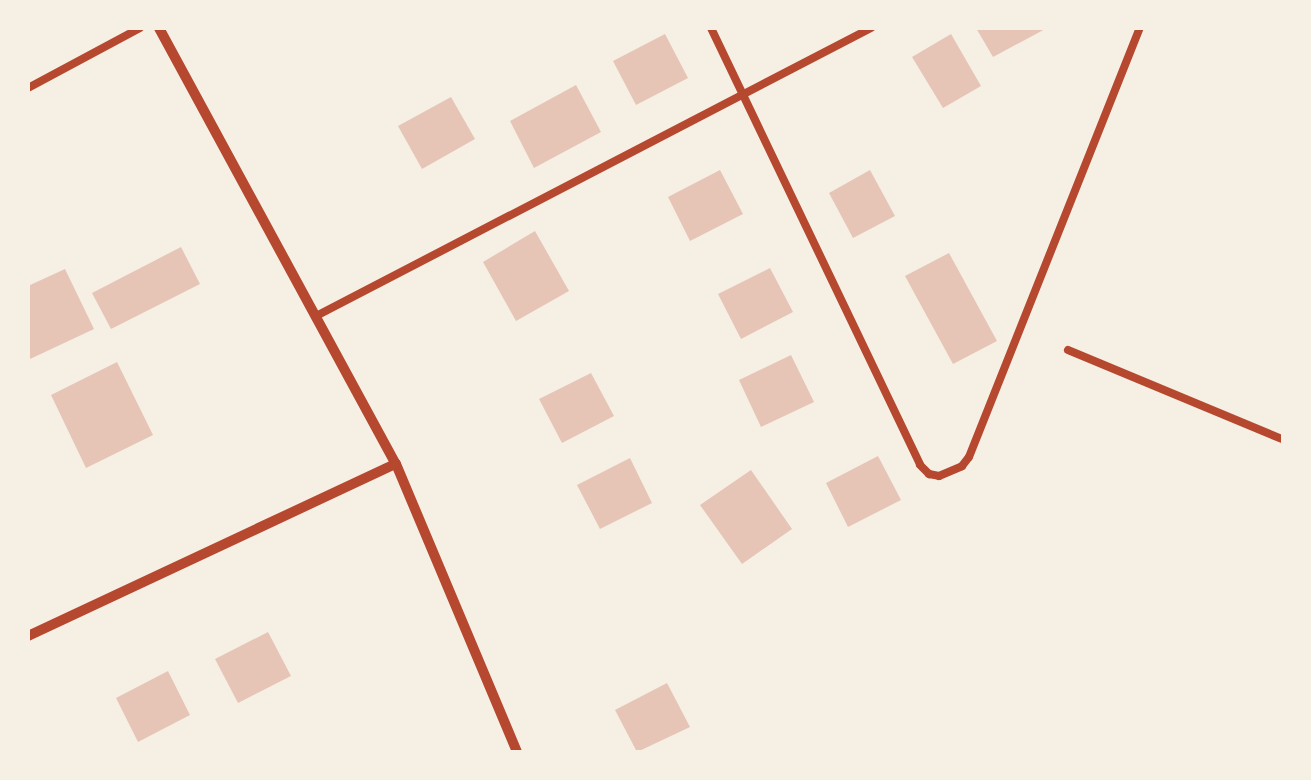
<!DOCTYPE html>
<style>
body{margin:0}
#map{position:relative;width:1311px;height:780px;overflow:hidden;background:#f6efe4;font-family:"Source Sans 3",sans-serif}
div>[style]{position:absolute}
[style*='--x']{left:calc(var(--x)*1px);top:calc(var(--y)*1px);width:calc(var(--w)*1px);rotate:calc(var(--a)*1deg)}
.building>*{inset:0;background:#e6c5b7}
.service>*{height:8px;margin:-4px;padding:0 4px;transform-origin:4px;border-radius:4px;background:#b5482f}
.minor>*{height:10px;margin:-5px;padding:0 5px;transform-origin:5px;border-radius:5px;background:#b5482f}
span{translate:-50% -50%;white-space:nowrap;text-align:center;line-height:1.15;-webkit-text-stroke:8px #f6efe4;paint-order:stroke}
.frame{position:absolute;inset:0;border:30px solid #f6efe4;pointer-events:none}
</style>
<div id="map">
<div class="building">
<div style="clip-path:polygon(976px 28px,1047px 28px,993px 57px)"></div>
<div style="clip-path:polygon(665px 34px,688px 78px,636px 105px,613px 61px)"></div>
<div style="clip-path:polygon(951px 34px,981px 86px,943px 108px,912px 57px)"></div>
<div style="clip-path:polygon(576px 85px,601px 132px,534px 168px,510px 121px)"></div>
<div style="clip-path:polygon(451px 97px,475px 139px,422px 169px,398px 126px)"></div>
<div style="clip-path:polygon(720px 170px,743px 214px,690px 241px,668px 197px)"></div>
<div style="clip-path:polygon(870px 170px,895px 216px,853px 238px,829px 193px)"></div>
<div style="clip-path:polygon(535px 231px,569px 291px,516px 321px,483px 262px)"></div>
<div style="clip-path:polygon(181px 247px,200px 284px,111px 329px,92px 293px)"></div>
<div style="clip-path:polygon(949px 253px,997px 341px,953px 364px,905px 276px)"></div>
<div style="clip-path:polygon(770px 268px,793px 312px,741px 339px,718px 294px)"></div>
<div style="clip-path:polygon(65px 269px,94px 329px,30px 359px,28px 286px)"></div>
<div style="clip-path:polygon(791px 355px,814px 402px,761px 427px,739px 380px)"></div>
<div style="clip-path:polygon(117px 362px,153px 435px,86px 468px,51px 395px)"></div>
<div style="clip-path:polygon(591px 373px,614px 416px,562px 443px,539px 399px)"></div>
<div style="clip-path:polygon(878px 456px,901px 500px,848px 527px,826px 483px)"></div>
<div style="clip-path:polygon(630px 458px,652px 503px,600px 529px,577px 485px)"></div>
<div style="clip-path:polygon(751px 470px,792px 529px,742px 564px,700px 505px)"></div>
<div style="clip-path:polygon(268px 632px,291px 676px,238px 703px,215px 659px)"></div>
<div style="clip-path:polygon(168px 671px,190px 715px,138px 742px,116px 698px)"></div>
<div style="clip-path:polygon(667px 683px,690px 727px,637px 752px,615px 710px)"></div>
</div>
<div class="service">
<div style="--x:711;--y:28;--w:484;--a:64.4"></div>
<div style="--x:920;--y:465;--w:13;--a:45"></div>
<div style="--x:929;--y:474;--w:10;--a:11"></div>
<div style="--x:939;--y:476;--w:25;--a:-23"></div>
<div style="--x:962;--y:466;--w:11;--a:-52"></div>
<div style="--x:969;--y:457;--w:462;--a:-68.3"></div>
<div style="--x:28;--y:88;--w:127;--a:-28.2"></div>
<div style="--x:318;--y:315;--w:623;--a:-27.43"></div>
<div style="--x:1068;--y:350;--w:234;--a:22.6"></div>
</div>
<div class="minor">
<div style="--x:159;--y:28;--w:496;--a:61.5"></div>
<div style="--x:396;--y:464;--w:312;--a:67.2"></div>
<div style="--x:28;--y:636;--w:406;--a:-25.1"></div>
</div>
<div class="frame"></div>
</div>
